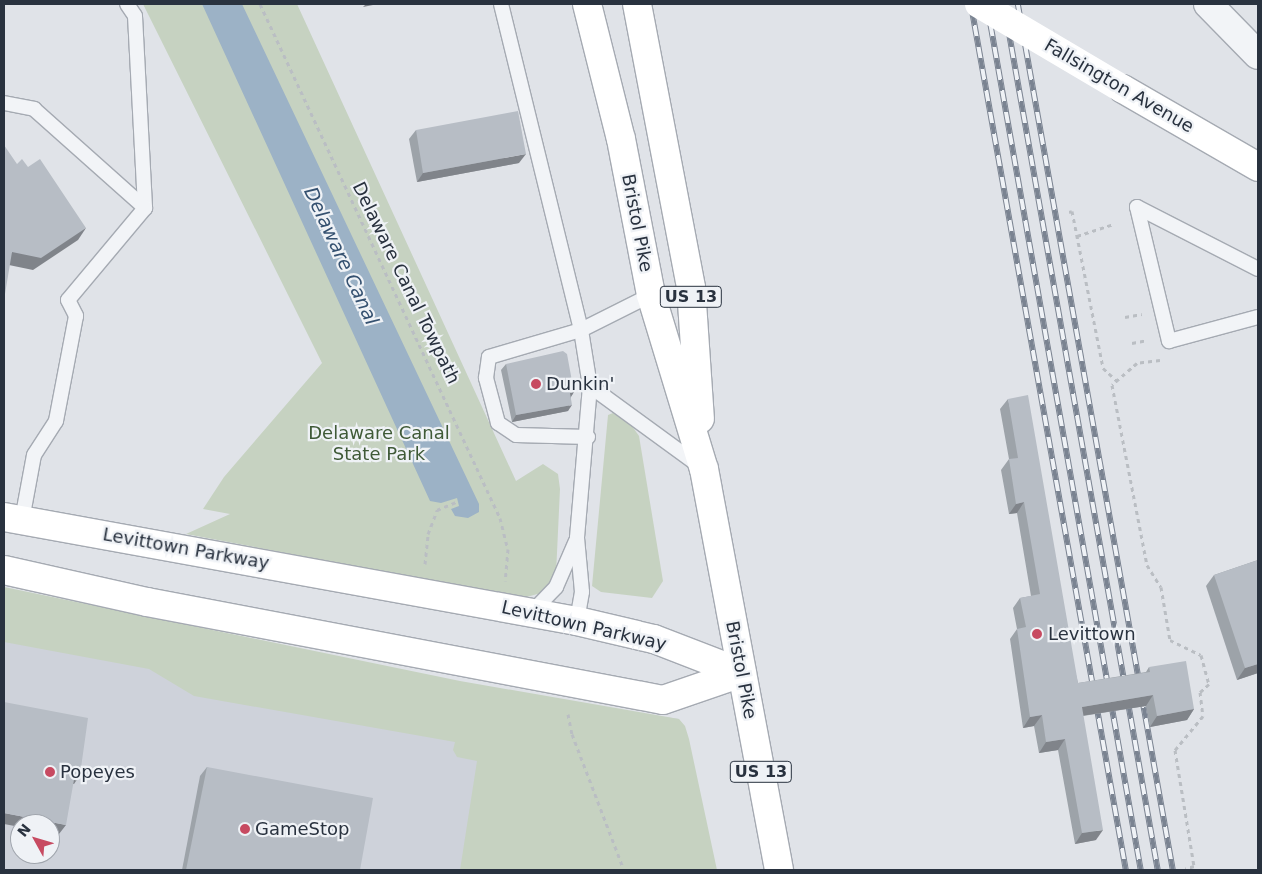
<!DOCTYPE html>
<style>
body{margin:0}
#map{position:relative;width:1262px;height:874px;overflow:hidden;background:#e0e3e8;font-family:"DejaVu Sans",sans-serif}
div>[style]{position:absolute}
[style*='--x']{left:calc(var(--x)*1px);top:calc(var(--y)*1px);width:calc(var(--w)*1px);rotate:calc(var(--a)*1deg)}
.built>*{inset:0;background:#ced2da}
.green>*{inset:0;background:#c6d2c1}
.water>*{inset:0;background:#9cb2c6}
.path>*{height:3px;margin-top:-1.5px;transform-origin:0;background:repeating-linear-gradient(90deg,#babec3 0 4px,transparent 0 8px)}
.roads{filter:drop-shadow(1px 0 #a5aab2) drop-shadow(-1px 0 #a5aab2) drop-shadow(0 1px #a5aab2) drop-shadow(0 -1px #a5aab2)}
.service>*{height:14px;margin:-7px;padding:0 7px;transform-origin:7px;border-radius:7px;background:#f2f4f7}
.minor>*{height:28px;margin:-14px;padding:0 14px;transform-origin:14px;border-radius:14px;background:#f2f4f7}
.secondary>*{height:28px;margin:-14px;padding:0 14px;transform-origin:14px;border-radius:14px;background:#fff}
.primary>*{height:28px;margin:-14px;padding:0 14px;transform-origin:14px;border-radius:14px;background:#fff}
.trunk>*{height:28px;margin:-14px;padding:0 14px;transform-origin:14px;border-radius:14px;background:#fff}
.rail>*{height:5.5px;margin-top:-2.75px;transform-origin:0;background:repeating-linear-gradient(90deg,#eff2f6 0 11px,#7a8391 0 22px);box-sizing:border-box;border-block:1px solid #7a8391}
.secondary-bridge>*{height:28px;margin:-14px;padding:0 14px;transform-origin:14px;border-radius:14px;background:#fff}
.wall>*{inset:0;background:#9da3a9}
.shaded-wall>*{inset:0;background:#80848a}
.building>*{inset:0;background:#b7bdc5}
.dots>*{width:14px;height:14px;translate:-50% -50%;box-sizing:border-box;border:2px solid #eff2f6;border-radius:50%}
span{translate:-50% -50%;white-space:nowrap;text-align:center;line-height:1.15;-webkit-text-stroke:4.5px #eff2f6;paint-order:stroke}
.shield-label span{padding:1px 4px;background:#eff2f6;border:1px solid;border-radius:4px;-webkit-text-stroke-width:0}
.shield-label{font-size:16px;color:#29323f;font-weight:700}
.street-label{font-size:18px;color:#29323f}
.poi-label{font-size:18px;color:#29323f}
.left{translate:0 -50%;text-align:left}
.park-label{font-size:18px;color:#3f5a37}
.water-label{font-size:19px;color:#355170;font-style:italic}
.frame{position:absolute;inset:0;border:5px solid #29323f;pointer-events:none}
.north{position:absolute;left:10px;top:814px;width:50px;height:50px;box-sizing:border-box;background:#eff2f6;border:1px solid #a0a5ad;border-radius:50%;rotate:309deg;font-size:14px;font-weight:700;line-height:20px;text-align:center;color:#29323f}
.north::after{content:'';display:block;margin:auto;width:18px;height:22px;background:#c74a61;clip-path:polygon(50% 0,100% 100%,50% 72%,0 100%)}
</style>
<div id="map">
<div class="built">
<div style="clip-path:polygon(evenodd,4px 619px,679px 719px,715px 870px,4px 870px,4px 619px,20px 824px,50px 824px,50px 854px,20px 854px,20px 824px)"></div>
</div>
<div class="green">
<div style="clip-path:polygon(143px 4px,297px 4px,516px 481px,543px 464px,558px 474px,560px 489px,556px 574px,541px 593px,523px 598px,186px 534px,230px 514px,203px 509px,224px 477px,322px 363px)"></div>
<div style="clip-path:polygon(613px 413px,632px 426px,639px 436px,663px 581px,652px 598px,601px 592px,592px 586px,608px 415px)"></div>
<div style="clip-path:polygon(4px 587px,460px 681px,679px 719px,685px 726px,689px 739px,717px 870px,460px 870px,477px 761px,457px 757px,453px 750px,455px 742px,194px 696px,149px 669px,4px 642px)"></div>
</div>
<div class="water">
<div style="clip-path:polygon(202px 4px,242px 4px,479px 504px,479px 512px,468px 518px,455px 516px,451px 509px,459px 506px,457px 498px,441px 503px,430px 501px)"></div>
</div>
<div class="path">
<div style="--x:260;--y:4;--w:567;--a:64.97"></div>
<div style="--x:500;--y:518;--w:32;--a:76"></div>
<div style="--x:508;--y:549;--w:32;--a:95"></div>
<div style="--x:1069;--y:212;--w:3;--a:-18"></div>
<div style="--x:1072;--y:211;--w:160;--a:78.8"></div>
<div style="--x:1103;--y:368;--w:19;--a:43"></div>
<div style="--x:1077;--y:236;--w:39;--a:-18"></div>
<div style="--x:1125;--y:317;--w:17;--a:-10"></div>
<div style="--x:1132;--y:343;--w:16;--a:-11"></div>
<div style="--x:1160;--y:360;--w:23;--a:173"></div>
<div style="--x:1137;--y:363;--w:33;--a:139"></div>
<div style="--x:1112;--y:385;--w:183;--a:79"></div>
<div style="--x:1147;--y:565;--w:26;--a:58"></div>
<div style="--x:1161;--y:587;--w:54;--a:80.4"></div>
<div style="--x:1170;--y:640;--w:34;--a:26"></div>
<div style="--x:1201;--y:655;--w:30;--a:75"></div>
<div style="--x:1209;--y:684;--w:12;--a:138"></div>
<div style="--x:1200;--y:692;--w:24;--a:83"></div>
<div style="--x:1203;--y:716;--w:44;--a:129.5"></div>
<div style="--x:1175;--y:750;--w:118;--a:80.7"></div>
<div style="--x:1194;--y:866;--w:9;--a:162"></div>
<div style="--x:425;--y:564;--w:30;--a:-84"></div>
<div style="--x:428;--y:534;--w:26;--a:-69"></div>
<div style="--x:437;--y:510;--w:23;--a:-23"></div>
<div style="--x:568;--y:714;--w:20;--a:79"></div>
<div style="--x:572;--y:734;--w:146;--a:69.1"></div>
</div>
<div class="roads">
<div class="service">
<div style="--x:127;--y:4;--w:14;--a:56"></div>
<div style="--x:135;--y:16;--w:192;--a:87"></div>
<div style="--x:501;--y:4;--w:336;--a:76.2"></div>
<div style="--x:581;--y:330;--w:57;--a:80.9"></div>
<div style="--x:590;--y:386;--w:153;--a:94.9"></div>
<div style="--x:577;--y:538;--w:54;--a:84.7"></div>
<div style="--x:582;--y:592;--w:29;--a:100"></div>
<div style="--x:4;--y:103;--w:31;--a:11"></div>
<div style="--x:34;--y:109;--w:149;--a:41.7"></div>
<div style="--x:145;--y:208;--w:120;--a:129.9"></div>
<div style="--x:68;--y:300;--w:18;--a:63"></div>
<div style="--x:76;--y:316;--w:107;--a:100.8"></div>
<div style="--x:56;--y:421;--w:40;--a:122.9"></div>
<div style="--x:34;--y:455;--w:66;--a:100.5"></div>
<div style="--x:1258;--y:269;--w:136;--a:-152.9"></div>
<div style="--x:1137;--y:207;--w:138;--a:76.6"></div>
<div style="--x:1169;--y:341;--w:92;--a:-15.1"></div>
<div style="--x:590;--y:386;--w:137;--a:36.1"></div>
<div style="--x:588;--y:437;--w:72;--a:-178.4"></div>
<div style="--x:516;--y:435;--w:22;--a:-146"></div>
<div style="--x:498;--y:423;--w:47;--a:-104.9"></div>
<div style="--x:486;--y:378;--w:21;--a:-82"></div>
<div style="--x:489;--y:357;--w:96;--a:-16.4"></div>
<div style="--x:581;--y:330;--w:78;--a:-26.6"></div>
<div style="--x:531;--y:613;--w:36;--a:-46"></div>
<div style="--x:556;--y:587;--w:50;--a:-66.5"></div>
</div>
<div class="minor">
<div style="--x:1208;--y:4;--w:71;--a:45.6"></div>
</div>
<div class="secondary">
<div style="--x:1123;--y:89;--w:156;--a:30"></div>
</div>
<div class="primary">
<div style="--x:4;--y:517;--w:582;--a:10.29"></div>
<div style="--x:577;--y:621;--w:79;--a:13.2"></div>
<div style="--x:654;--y:639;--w:94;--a:21.1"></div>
<div style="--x:4;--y:570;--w:147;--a:12.6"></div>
<div style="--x:147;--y:602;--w:525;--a:10.75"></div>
<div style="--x:663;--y:700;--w:83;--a:-18.9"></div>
</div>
<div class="trunk">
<div style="--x:587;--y:4;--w:139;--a:75.9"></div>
<div style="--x:621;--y:139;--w:159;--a:79.1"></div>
<div style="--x:651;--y:295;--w:182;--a:73.1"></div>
<div style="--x:704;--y:469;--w:408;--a:79.4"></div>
<div style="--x:637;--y:4;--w:289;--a:79.2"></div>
<div style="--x:691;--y:288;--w:131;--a:86.1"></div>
</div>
</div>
<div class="rail">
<div style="--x:971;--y:4;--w:880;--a:79.85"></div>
<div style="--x:987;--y:4;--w:880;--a:79.92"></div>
<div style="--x:1004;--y:4;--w:880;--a:79.92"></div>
<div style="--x:1018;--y:4;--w:880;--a:79.85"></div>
</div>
<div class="secondary-bridge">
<div style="--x:979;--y:4;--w:167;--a:30.6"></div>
</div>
<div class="wall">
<div style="clip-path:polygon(416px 130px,519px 163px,417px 182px,409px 139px)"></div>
<div style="clip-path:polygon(506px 364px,574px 392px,571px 397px,568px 411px,512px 422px,501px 370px)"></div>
<div style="clip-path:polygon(1008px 399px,1078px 683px,1146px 672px,1149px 667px,1194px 709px,1187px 720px,1150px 727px,1146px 706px,1083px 716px,1096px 840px,1075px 844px,1058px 750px,1039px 753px,1034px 726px,1023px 728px,1010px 639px,1017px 629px,1013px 608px,1020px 598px,1031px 596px,1017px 513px,1009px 514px,1001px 470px,1009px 459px,1000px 409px)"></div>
<div style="clip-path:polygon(1258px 560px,1258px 673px,1237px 680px,1206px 586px,1214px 575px)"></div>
<div style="clip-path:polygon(207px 767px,360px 870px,182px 870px,200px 776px)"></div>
</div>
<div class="shaded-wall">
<div style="clip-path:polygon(366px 4px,378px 4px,363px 7px)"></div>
<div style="clip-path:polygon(526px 154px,519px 163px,417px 182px,423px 173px)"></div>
<div style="clip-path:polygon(86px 228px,78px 240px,33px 270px,4px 264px,12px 252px)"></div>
<div style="clip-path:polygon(574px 392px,570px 398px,570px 393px)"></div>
<div style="clip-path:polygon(572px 405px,568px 411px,512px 422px,516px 415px)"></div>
<div style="clip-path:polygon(1024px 502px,1017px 513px,1009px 514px,1016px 504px)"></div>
<div style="clip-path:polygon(1258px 664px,1258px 673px,1237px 680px,1245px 668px)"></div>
<div style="clip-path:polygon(1153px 695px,1146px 706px,1074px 717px,1082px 707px)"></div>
<div style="clip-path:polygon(1194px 709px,1187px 720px,1150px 727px,1157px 716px)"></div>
<div style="clip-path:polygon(1042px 715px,1034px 726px,1023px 728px,1030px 717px)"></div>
<div style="clip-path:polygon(1065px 739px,1058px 750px,1039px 753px,1046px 742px)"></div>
<div style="clip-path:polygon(75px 774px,80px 775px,74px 784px,68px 783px)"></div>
<div style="clip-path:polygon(4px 813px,66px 825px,59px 834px,50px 832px,50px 824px,20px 824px,20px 827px,4px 824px)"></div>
<div style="clip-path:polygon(1103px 830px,1096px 840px,1075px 844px,1082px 833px)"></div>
</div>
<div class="building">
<div style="clip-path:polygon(518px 111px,526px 154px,423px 173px,416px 130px)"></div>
<div style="clip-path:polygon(4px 145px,17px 164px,22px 159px,28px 167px,40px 159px,86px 228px,41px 258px,12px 252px,4px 300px)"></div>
<div style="clip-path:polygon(563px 351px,567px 354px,574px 392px,570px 393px,572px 405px,516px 415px,506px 364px)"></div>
<div style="clip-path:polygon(1028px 395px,1078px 683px,1150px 672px,1149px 667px,1186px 661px,1194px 709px,1157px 716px,1153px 695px,1082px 707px,1103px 830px,1082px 833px,1065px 739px,1046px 742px,1042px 715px,1030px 717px,1017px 629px,1026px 627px,1020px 598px,1040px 594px,1024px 502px,1016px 504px,1009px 459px,1018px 458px,1008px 399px)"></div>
<div style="clip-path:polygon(1258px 560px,1258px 664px,1245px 668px,1214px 575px)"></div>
<div style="clip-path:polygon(4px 702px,88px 718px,80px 775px,75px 774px,66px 825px,4px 813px)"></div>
<div style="clip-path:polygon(207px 767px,373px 798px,360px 870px,186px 870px)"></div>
</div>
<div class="dots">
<div style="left:536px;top:384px;background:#c74a61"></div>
<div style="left:1037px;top:634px;background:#c74a61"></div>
<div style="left:50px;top:772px;background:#c74a61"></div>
<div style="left:245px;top:829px;background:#c74a61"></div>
</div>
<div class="shield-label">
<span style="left:691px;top:297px">US 13</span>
<span style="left:761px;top:772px">US 13</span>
</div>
<div class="street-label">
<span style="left:1119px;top:86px;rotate:30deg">Fallsington Avenue</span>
<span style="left:637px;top:223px;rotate:79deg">Bristol Pike</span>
<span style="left:406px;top:283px;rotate:64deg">Delaware Canal Towpath</span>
<span style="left:186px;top:549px;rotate:10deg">Levittown Parkway</span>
<span style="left:584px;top:626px;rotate:13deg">Levittown Parkway</span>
<span style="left:741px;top:670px;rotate:79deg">Bristol Pike</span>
</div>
<div class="poi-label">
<span class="left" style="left:546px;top:384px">Dunkin'</span>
<span class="left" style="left:1048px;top:634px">Levittown</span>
<span class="left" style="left:60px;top:772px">Popeyes</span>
<span class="left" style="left:255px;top:829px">GameStop</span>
</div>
<div class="park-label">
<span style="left:379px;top:444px">Delaware Canal<br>State Park</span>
</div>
<div class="water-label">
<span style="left:341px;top:256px;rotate:65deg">Delaware Canal</span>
</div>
<div class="frame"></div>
<div class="north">N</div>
</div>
